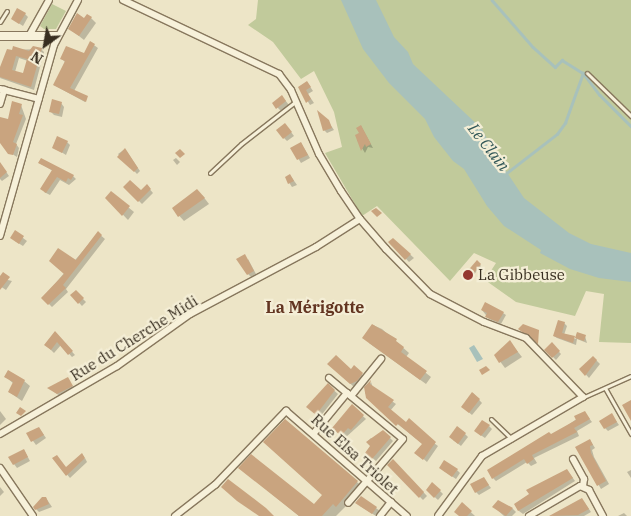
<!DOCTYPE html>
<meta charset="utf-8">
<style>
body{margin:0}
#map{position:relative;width:631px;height:516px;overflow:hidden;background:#ede5c7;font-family:"IBM Plex Serif",serif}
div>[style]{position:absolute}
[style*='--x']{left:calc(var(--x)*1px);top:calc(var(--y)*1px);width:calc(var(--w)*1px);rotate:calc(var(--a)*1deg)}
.green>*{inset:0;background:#c1ca9b}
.water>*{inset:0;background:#a8c1bb}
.shadow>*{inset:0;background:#0003}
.stream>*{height:2.5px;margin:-1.25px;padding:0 1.25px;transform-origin:1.25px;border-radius:1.25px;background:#a8c1bb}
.building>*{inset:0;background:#c9a47f}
.roads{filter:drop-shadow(1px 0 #87775d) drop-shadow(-1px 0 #87775d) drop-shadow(0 1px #87775d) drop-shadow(0 -1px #87775d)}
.service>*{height:3px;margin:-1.5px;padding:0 1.5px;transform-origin:1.5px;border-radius:1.5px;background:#f7f1da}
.minor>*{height:6px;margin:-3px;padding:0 3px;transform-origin:3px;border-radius:3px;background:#f7f1da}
.tertiary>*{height:8px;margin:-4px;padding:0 4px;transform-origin:4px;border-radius:4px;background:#f7f1da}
.dots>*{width:14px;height:14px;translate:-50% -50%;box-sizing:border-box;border:2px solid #f4eed6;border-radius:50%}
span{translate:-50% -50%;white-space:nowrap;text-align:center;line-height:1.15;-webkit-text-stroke:4.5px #f4eed6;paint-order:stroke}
.poi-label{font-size:15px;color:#382e20}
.left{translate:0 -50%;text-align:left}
.street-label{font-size:15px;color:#382e20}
.water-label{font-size:16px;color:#305657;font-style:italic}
.neighbourhood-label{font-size:16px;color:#633521;font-weight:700}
.north{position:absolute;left:20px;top:20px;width:50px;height:50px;-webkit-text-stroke:4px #f4eed6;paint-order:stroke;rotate:212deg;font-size:14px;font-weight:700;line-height:20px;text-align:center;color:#382e20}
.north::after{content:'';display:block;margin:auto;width:18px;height:22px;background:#382e20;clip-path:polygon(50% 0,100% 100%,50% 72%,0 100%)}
</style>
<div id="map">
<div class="green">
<div style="clip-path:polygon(258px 0,631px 0,631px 343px,599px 342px,604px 294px,586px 291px,575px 316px,516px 302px,485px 280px,496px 263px,474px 253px,450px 281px,377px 206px,362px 216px,325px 153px,342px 147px,334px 112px,314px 71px,301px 79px,273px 42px,248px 25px,256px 19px)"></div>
<div style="clip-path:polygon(52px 4px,66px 11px,56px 29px,44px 29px,40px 26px)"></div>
</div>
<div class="water">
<div style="clip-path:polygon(341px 0,376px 0,394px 37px,408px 52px,413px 64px,482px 129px,494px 153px,524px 198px,569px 233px,591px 244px,631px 253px,631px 282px,599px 278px,570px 269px,540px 253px,541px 250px,504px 226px,487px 206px,464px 169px,453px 161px,434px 137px,425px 119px,389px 83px,363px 49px)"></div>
<div style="clip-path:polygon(474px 345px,483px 359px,477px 362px,469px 348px)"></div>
</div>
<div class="shadow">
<div style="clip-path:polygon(25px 14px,28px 17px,23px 26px,12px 19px)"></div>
<div style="clip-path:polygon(91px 18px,96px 23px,84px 40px,70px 29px)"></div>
<div style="clip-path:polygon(91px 43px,98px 48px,74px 91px,87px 97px,85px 102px,54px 85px,65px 62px,62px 59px,84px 55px)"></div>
<div style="clip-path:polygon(evenodd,41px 49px,44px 52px,34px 90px,0 78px,8px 50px,41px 49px,19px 58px,28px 61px,24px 75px,15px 72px,19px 58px)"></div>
<div style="clip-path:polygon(307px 82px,313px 91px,308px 94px,314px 103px,310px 105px,299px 87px)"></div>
<div style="clip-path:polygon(285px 100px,289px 105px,281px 111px,274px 104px)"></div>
<div style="clip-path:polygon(61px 103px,64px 107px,62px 117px,54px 115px,50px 111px)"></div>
<div style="clip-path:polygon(21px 105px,26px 119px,16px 144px,19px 148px,17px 157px,9px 152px,0 129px,0 118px,9px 121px)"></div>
<div style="clip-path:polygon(328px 121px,334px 130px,327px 133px,324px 130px)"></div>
<div style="clip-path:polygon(361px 126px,373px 148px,368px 147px,365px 153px,357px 140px)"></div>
<div style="clip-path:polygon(288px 128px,294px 136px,287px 141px,284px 138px)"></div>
<div style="clip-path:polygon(67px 142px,70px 145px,66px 155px,53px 147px)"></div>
<div style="clip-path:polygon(301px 143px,310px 158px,301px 163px,292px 148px)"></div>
<div style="clip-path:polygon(125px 149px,140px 171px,137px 174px,118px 154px)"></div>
<div style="clip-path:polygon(176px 158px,180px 162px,177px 165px,173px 160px)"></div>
<div style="clip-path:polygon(0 163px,9px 176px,2px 181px,0 179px)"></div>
<div style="clip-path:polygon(39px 163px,73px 176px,76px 179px,69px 185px,60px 180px,50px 195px,44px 192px,53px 171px)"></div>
<div style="clip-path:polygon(290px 175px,297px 185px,292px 187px,286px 178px)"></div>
<div style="clip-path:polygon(147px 186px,153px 193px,142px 204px,125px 187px,140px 192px)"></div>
<div style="clip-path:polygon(111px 193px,134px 212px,128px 220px,107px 198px)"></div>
<div style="clip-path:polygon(202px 195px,209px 204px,184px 221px,173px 209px)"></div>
<div style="clip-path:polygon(15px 232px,27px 241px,23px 246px,15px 241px)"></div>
<div style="clip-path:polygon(98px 233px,105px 239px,66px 289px,68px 292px,52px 307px,43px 298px)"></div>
<div style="clip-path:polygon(393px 239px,414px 258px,409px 262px,390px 242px)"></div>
<div style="clip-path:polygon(248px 259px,256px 274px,251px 277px,248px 274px)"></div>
<div style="clip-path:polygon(477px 262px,481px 266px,471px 278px,467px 274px)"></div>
<div style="clip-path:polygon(0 278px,12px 281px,6px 290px,0 286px)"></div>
<div style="clip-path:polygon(76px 292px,86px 302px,82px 306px,72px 295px)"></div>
<div style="clip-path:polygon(482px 310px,503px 313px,506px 315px,501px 324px,489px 319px)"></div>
<div style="clip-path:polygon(564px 323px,567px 326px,564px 335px,576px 339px,577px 334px,585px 336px,587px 343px,577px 339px,576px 345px,557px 338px,554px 336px)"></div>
<div style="clip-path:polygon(373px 325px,382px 329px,409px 353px,406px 357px,431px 377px,426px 384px,369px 343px)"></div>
<div style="clip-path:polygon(55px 333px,75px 355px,72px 357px,61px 345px,54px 353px,49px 348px)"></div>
<div style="clip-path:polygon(510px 342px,522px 357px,505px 368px,496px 356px)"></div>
<div style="clip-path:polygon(552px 344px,561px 354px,556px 360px,546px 350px)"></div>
<div style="clip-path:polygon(593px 357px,600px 364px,589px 378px,581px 369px)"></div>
<div style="clip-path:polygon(329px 364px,351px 370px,354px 367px,365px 377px,354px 387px)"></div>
<div style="clip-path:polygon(6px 377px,24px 381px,30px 386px,22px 401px,9px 392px,14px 384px)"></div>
<div style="clip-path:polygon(68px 379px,75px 390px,61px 397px,49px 388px)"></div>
<div style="clip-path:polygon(371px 382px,373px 388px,396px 404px,390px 411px,438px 446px,427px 462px,416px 452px,423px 444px,381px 411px,365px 393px)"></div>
<div style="clip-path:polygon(328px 385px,338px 394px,320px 417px,311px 410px)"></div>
<div style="clip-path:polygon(473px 393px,482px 403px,472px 415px,466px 410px)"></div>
<div style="clip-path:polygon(352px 406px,366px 419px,345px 438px,337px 431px)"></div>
<div style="clip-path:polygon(0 411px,6px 419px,0 425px)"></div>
<div style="clip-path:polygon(585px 413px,592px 422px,577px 431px,579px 436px,534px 458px,537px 463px,531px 466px,527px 462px,496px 481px,493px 478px)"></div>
<div style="clip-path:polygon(612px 415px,619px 425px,608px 431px,605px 428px)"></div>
<div style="clip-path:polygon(285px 421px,364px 488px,336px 516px,299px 516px,240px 468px,314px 506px,323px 495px)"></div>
<div style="clip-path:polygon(489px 426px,492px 429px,485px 438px,479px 434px)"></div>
<div style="clip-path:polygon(39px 428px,46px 438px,36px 445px,28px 434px)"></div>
<div style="clip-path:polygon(465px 434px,468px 437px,461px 446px,453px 440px)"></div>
<div style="clip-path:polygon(371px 438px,374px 441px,390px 438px,393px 441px,376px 461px,370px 456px,372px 446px,367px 442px)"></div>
<div style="clip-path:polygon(590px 440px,595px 448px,592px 450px,594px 457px,609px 484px,601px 489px,577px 447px)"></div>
<div style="clip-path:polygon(24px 450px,30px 461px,17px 468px,14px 464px)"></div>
<div style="clip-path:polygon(85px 458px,87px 462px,70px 478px,54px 459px,66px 468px)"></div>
<div style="clip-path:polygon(393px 460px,427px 496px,423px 500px,389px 465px)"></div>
<div style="clip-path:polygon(457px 470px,460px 473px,456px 479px,444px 471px)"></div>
<div style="clip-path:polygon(631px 470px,631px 478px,627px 472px)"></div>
<div style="clip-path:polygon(570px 474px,575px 481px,523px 514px,519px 511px,515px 504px)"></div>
<div style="clip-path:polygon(484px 479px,491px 488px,479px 495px,476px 492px)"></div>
<div style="clip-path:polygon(433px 484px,443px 494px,438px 500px,427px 490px)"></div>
<div style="clip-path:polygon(0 487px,4px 492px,0 496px)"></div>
<div style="clip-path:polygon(361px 497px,380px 511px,376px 516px,360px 506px)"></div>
<div style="clip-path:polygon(46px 498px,52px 507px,39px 512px,36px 509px)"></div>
<div style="clip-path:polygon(582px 499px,591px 512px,584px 516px,552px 516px)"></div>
<div style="clip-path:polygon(498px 502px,513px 509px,516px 512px,512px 516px,504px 516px,494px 507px)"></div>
<div style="clip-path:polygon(462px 504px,475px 516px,460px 516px)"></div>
<div style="clip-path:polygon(624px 513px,627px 516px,618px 516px)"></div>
</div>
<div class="stream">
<div style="--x:492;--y:0;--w:62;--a:48.9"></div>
<div style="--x:533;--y:47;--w:30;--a:42"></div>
<div style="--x:555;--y:67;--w:10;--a:-45"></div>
<div style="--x:562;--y:60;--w:26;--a:32"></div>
<div style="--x:584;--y:74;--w:26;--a:53"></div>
<div style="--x:600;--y:95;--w:44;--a:45"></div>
<div style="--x:504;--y:175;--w:67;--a:-37.7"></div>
<div style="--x:557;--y:134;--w:14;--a:-54"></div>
<div style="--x:565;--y:123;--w:53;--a:-70.2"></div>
</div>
<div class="building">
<div style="clip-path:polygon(17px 8px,26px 13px,19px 24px,11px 19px)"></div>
<div style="clip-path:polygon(77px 13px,84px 18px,87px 14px,92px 17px,79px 36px,68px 29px)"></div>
<div style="clip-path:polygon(90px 41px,95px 44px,70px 88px,88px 96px,86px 102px,53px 85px,65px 61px,60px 59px,66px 46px,84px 53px)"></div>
<div style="clip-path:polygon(evenodd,13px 46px,29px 51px,33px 46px,42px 48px,31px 87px,0 77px,0 67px,7px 49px,12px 50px,13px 46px,16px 56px,27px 59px,23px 73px,12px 70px,16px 56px)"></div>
<div style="clip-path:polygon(307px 81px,311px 87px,306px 90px,311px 99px,306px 103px,298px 87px)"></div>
<div style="clip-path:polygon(282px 95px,286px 101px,276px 109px,272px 103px)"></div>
<div style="clip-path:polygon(52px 99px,62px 102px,59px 114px,49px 112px)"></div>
<div style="clip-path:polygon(12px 101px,22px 104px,19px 114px,23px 115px,13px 142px,17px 144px,13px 155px,8px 154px,0 143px,0 117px,8px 119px)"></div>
<div style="clip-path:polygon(317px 110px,329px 120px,332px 128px,323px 131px)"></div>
<div style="clip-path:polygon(285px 123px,292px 132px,283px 139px,276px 130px)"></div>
<div style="clip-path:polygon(361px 125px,371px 144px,366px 147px,365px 144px,361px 151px,355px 135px,359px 133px,356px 128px)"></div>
<div style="clip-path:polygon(57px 136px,68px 141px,62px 153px,52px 148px)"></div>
<div style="clip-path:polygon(301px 142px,308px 155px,297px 160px,290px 148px)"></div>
<div style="clip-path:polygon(125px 148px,138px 168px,134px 172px,117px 157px)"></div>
<div style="clip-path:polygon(180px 149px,185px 154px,180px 158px,175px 153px)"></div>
<div style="clip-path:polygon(41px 158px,74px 175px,71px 180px,68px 178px,66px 182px,57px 177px,46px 193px,40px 189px,52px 170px,38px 163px)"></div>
<div style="clip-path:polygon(0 162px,7px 172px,0 178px)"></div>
<div style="clip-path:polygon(290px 174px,294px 181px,288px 184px,285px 177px)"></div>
<div style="clip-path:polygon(130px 180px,141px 190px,147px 184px,151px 189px,138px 202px,123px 187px)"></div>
<div style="clip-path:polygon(197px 189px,205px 198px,178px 217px,172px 208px)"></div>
<div style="clip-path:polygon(111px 191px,130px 206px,122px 216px,105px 198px)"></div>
<div style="clip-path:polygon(376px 208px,382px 213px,377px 217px,371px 211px)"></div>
<div style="clip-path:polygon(15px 230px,24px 236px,19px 244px,10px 238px)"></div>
<div style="clip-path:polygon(98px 231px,102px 235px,63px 285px,66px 288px,48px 305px,41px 298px,64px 274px,49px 261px,58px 248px,76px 260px)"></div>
<div style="clip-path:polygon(393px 238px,411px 254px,405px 260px,388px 242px)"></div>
<div style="clip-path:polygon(245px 254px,254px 271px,247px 275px,236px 259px)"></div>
<div style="clip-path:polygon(477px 260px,481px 264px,470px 278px,465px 274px)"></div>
<div style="clip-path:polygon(3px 272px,10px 277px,0 290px,0 276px)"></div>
<div style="clip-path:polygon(76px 290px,84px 298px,78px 304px,70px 295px)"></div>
<div style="clip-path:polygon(485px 302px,504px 312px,498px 322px,485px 317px,487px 313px,481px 310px)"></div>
<div style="clip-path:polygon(558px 320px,565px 322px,562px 333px,575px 336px,573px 343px,553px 336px)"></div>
<div style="clip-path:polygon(372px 324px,397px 339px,396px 341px,404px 347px,401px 352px,427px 371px,420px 380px,362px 338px)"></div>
<div style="clip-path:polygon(523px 324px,539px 330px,538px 344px,518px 329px)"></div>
<div style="clip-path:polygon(55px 331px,73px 351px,68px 355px,57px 342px,51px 350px,44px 345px)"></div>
<div style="clip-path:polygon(577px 332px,586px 335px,584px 341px,575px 338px)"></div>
<div style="clip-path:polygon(510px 340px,518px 352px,499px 363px,494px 355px)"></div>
<div style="clip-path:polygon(552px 342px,560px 351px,552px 358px,544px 350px)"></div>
<div style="clip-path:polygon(336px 355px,351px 369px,354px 365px,363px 373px,357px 381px,350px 384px,327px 364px)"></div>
<div style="clip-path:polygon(593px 356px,597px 360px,585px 376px,579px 369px)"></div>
<div style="clip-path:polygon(486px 366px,490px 370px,482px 375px,479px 370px)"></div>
<div style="clip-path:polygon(8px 370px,25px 380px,17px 397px,8px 392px,13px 382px,4px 377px)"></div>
<div style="clip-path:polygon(68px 377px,73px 386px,57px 394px,47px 388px)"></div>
<div style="clip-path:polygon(371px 380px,370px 384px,394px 400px,388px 407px,406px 422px,409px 418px,436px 442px,423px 460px,414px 453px,422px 444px,398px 424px,396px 426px,366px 398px,364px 387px)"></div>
<div style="clip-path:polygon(328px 383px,335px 390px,316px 415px,306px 407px)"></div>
<div style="clip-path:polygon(472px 392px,480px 399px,469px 413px,461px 407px)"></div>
<div style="clip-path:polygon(631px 400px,631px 421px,622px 405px)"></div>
<div style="clip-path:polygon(352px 404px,364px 415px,351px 430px,348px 428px,341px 436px,332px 428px)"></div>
<div style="clip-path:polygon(20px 407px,26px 411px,21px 416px,16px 413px)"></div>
<div style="clip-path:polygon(585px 411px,590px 419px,574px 428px,577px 432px,532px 455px,534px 459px,527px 464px,524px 459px,492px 479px,487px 470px,549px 432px,551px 434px,576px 420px,574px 416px)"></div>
<div style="clip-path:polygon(612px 413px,617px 422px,604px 429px,599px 421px)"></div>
<div style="clip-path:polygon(285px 419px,358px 481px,336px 507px,333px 504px,322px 516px,299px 516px,238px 468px,251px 454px,314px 504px,322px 495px,263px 442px)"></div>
<div style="clip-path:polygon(482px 420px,490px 425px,481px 436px,474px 431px)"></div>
<div style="clip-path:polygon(457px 426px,466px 433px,458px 444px,449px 437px)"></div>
<div style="clip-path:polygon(39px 427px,44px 435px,31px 442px,26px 433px)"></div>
<div style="clip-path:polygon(383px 430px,391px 437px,372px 459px,365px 453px,370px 446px,366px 442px)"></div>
<div style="clip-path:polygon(590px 439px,593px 445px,590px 446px,591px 453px,606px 481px,597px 486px,575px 447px)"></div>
<div style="clip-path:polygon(24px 449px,28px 457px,13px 465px,8px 457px)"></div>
<div style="clip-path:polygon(82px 453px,85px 458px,66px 476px,52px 458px,57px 455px,66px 467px)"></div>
<div style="clip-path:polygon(393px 459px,424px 492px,419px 498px,387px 465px)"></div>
<div style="clip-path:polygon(444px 460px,458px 469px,452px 477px,439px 468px)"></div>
<div style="clip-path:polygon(567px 469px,573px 478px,518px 511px,514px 504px,529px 494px,526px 490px)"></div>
<div style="clip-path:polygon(484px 477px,489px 485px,475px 493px,470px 484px)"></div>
<div style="clip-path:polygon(228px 479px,266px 508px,274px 516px,259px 516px,237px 501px,221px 487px)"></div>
<div style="clip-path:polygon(432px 482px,441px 490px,434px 498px,426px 490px)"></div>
<div style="clip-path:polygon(361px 496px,377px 507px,372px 514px,355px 503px)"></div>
<div style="clip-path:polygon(42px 497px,46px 497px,49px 504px,35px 510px,33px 507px)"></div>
<div style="clip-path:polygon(582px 498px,589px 509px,578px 515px,549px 516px)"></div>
<div style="clip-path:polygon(498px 500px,513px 508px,506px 516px,492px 507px)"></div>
<div style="clip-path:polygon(462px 502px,472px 511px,467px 516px,459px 516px,454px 512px)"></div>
</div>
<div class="roads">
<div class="service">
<div style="--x:0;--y:22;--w:13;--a:-58"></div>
<div style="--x:587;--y:73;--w:62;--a:44.3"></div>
<div style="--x:210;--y:173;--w:42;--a:-43.1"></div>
<div style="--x:241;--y:144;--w:68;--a:-37.9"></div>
<div style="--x:605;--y:388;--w:53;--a:60.5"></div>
<div style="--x:584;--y:397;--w:51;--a:-24.1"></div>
<div style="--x:491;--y:419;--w:29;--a:44"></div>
</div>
<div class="minor">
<div style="--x:123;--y:0;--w:173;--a:25.4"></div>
<div style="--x:279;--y:74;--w:20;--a:53"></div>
<div style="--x:291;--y:90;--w:70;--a:66.4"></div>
<div style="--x:319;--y:154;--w:43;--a:59.3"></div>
<div style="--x:341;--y:191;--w:34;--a:56"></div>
<div style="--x:360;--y:219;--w:40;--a:49"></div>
<div style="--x:386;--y:249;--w:63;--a:45.6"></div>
<div style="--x:430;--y:294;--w:61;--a:27.4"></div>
<div style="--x:484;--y:322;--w:45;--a:20.9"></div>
<div style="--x:526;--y:338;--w:82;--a:46"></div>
<div style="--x:583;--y:397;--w:117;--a:149.7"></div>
<div style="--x:482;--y:456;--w:74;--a:126.3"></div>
<div style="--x:29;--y:36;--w:41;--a:-60.9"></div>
<div style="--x:0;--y:89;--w:40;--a:14.4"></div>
<div style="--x:0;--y:104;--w:15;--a:-74"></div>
<div style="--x:0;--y:236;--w:198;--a:-74.2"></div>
<div style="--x:54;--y:45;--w:51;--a:-61.9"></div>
<div style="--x:329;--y:378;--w:23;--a:40"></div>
<div style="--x:351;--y:396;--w:48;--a:-51"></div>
<div style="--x:314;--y:433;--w:52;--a:-50.5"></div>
<div style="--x:347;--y:393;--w:72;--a:39.4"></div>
<div style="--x:403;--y:439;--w:84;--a:130.7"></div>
<div style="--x:0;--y:434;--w:135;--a:-30.2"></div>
<div style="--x:117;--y:366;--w:90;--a:-35.5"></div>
<div style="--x:190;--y:314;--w:143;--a:-28"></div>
<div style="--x:316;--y:247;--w:52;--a:-32.5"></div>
<div style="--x:573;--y:459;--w:23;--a:61"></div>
<div style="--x:584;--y:479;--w:7;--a:98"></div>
<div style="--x:0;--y:468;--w:58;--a:55.5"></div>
<div style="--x:175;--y:516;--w:51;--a:-37.8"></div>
<div style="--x:215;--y:485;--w:103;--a:-46.2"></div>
<div style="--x:286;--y:411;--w:160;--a:41"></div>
<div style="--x:380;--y:516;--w:18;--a:-52"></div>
<div style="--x:529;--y:516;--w:59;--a:-30.5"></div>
<div style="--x:580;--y:486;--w:10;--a:24"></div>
<div style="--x:589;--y:490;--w:30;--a:62"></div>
</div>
<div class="tertiary">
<div style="--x:0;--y:36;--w:57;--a:0"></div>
</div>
</div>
<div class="dots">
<div style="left:468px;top:275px;background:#943830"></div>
</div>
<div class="poi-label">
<span class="left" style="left:478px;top:275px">La Gibbeuse</span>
</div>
<div class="street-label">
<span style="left:134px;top:338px;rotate:-32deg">Rue du Cherche Midi</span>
<span style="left:355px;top:454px;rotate:42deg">Rue Elsa Triolet</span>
</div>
<div class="water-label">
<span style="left:489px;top:147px;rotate:52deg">Le Clain</span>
</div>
<div class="neighbourhood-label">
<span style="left:315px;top:307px">La Mérigotte</span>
</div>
<div class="north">N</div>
</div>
